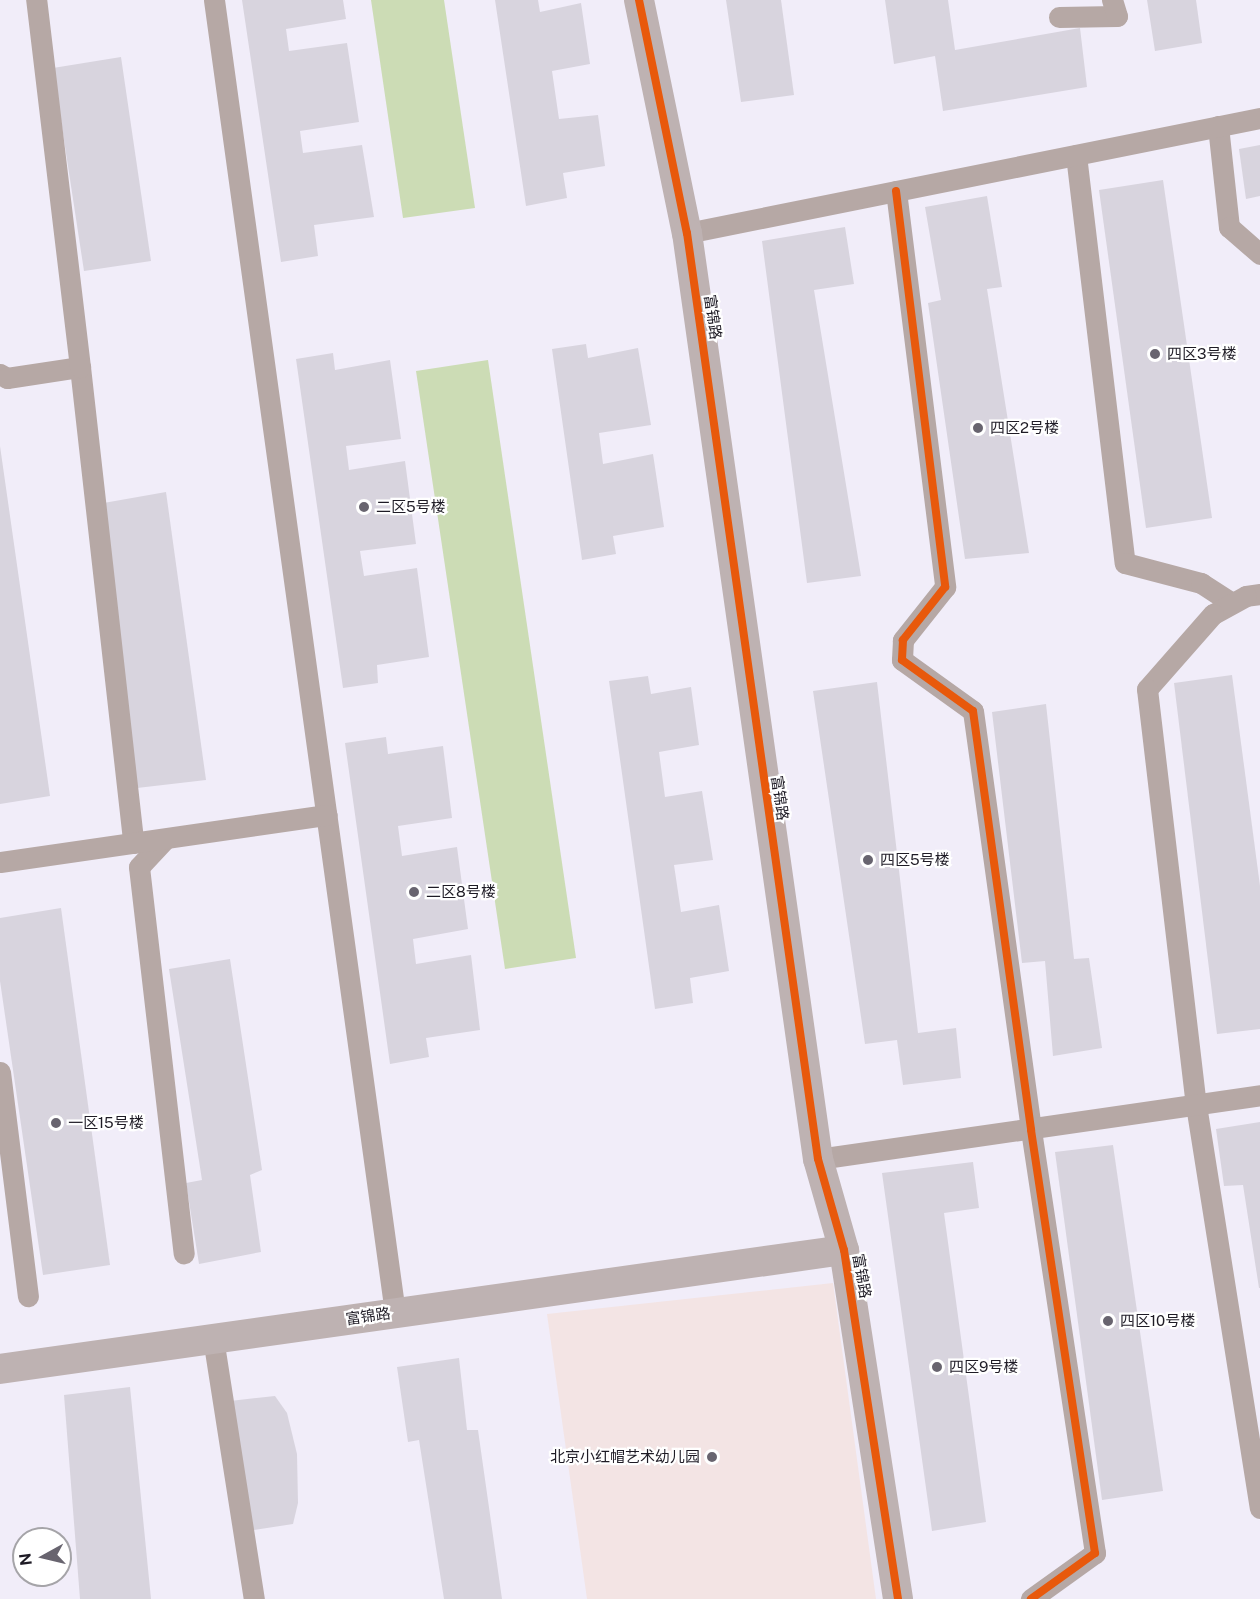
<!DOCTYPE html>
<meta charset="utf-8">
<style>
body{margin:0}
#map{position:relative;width:1260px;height:1599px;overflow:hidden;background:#f1edf9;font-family:"Public Sans","Noto Sans SC",sans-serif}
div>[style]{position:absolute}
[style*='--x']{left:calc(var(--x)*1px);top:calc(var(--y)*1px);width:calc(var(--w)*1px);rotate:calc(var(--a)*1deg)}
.education>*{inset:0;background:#f3e4e4}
.green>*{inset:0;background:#ccdcb5}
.building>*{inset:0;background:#d8d4de}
.street>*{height:21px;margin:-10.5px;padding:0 10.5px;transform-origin:10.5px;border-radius:10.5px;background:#b6a8a5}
.secondary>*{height:30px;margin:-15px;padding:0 15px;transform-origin:15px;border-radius:15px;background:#beb2b2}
.cycleway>*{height:8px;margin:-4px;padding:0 4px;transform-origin:4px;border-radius:4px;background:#e8590c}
.dots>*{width:16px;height:16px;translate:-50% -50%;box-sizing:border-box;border:3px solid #fff;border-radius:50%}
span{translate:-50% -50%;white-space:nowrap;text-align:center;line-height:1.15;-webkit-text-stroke:4.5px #fff;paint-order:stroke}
.street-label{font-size:15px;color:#1e1b25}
.poi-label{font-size:15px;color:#1e1b25}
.left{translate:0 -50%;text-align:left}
.right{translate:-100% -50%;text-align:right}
.north{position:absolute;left:12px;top:1527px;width:60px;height:60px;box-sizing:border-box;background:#fff;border:2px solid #a5a4a8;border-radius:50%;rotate:262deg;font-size:16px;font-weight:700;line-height:24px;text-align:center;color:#1e1b25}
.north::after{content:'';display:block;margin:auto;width:21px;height:27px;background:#68646f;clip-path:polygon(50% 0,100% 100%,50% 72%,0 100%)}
</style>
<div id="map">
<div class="education">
<div style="clip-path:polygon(833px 1283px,876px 1599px,587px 1599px,547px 1314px)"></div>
</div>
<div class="green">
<div style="clip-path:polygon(371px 0,444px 0,475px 208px,403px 218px)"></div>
<div style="clip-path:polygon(488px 360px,576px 958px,505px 969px,416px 371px)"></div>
</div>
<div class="building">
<div style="clip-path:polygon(242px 0,343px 0,346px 19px,286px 29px,289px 51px,347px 43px,359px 122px,300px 131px,303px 153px,362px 145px,374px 217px,314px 225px,318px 256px,281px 262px)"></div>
<div style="clip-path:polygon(495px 0,538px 0,540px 12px,581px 3px,590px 64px,552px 71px,559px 119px,598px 115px,605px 166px,563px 173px,567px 198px,526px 206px)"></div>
<div style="clip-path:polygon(726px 0,781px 0,794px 95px,741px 102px)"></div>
<div style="clip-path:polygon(885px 0,948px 0,955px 50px,1080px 28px,1087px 87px,943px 111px,935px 56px,894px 64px)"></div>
<div style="clip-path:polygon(1147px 0,1196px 0,1202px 43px,1155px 51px)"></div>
<div style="clip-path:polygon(121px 57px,151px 261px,84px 271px,53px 68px)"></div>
<div style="clip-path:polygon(1260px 145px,1260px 196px,1246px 199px,1239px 149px)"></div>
<div style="clip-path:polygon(1163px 180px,1212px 518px,1146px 528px,1099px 190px)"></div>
<div style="clip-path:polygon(987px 196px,1002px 287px,987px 289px,1029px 553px,965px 559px,928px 303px,941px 300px,925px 207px)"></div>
<div style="clip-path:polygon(845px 227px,854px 284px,814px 290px,861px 576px,807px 583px,762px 241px)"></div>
<div style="clip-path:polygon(586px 344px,588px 358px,638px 348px,651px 425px,599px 433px,603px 464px,653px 454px,664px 527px,613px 536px,616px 554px,582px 560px,552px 349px)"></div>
<div style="clip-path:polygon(333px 353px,335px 370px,390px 360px,401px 439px,346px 446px,349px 470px,405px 461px,416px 544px,360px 551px,364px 576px,417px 568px,429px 657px,377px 665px,378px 683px,343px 688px,296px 359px)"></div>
<div style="clip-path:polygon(0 446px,50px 796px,0 804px)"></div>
<div style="clip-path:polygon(166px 492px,206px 780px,137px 788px,98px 504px)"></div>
<div style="clip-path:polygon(1232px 675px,1260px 886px,1260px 1029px,1217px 1034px,1174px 683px)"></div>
<div style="clip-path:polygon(648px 676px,651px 694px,691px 687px,699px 745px,659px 752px,665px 797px,702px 791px,713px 860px,674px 865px,681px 912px,719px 905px,729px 971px,690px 978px,693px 1003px,655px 1009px,609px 681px)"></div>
<div style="clip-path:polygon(877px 682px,918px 1033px,956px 1028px,961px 1078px,903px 1085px,897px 1040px,865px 1044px,813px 691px)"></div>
<div style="clip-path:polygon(1046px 704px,1074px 959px,1089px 958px,1102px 1048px,1053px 1056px,1045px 961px,1022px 963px,992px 712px)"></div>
<div style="clip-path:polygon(386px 737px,388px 754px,443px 746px,452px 818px,398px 826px,402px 856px,457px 847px,468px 929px,413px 939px,416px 964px,471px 955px,480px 1030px,426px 1038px,429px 1057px,390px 1064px,345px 743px)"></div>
<div style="clip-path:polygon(61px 908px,110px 1265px,43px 1275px,0 981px,0 918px)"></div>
<div style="clip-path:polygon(230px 959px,262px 1170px,250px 1175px,261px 1252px,199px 1264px,186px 1183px,202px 1180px,169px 969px)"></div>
<div style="clip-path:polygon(1260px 1122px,1260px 1288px,1259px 1288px,1243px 1185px,1224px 1186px,1216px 1129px)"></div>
<div style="clip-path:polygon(1113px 1145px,1163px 1491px,1102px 1500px,1055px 1152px)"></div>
<div style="clip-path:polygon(973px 1162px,979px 1208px,944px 1213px,986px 1522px,932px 1531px,882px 1173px)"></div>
<div style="clip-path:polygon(459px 1358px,467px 1430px,478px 1430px,502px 1599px,444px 1599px,419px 1440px,408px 1442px,397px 1367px)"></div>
<div style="clip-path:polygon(130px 1387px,151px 1599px,80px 1599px,64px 1395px)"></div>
<div style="clip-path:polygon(275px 1396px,287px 1413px,297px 1454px,298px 1503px,293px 1524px,247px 1531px,230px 1401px)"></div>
</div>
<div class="street">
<div style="--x:214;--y:0;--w:1325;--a:82.15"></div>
<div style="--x:1059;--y:17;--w:58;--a:-1"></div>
<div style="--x:1117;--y:16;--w:17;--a:-107"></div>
<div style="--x:1218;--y:126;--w:102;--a:83.8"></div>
<div style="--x:1229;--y:227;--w:41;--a:41.1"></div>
<div style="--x:1076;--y:155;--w:411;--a:83.2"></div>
<div style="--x:1125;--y:563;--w:79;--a:14.7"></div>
<div style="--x:1201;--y:583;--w:37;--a:33"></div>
<div style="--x:896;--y:191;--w:399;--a:82.9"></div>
<div style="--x:945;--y:587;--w:68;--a:128.4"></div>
<div style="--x:903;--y:640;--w:20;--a:93"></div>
<div style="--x:902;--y:660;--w:87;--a:35.7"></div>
<div style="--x:973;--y:711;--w:423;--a:82.1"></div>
<div style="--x:1031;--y:1130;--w:428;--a:81.4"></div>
<div style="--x:1095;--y:1553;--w:79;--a:144.3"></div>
<div style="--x:687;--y:233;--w:584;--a:-11.35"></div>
<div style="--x:80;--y:367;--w:479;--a:83.6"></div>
<div style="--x:0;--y:374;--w:8;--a:30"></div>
<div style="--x:7;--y:378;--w:74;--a:-8.6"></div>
<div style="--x:80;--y:367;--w:370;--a:-96.8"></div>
<div style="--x:1260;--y:594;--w:14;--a:172"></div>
<div style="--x:1246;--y:596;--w:38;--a:151"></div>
<div style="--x:1213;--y:614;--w:100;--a:131.3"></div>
<div style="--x:1147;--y:689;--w:419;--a:83.3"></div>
<div style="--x:1196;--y:1105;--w:408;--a:81"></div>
<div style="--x:165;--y:839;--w:38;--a:133"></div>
<div style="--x:139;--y:867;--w:389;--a:83.4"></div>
<div style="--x:0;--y:862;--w:330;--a:-8.2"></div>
<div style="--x:0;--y:1072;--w:226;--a:82.9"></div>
<div style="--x:818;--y:1159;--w:447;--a:-8.2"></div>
<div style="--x:213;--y:1338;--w:264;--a:81.1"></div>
</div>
<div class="secondary">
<div style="--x:639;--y:0;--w:238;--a:78.4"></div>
<div style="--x:687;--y:233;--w:935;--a:81.95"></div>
<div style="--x:818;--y:1159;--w:95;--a:74.1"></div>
<div style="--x:844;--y:1250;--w:353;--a:81.2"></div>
<div style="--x:0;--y:1369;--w:852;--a:-8.03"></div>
</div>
<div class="cycleway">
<div style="--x:639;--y:0;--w:238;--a:78.4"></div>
<div style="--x:687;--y:233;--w:935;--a:81.95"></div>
<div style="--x:818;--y:1159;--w:95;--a:74.1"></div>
<div style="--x:844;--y:1250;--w:353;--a:81.2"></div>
<div style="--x:896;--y:191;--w:399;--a:82.9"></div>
<div style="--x:945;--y:587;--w:68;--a:128.4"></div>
<div style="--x:903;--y:640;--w:20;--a:93"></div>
<div style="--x:902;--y:660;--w:87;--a:35.7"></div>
<div style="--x:973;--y:711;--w:423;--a:82.1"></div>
<div style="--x:1031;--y:1130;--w:428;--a:81.4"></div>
<div style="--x:1095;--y:1553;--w:79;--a:144.3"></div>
</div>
<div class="dots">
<div style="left:1155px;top:354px;background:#68646f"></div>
<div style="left:978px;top:428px;background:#68646f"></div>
<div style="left:364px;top:507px;background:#68646f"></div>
<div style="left:868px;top:860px;background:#68646f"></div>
<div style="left:414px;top:892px;background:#68646f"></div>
<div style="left:56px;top:1123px;background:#68646f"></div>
<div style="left:1108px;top:1321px;background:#68646f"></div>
<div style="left:937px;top:1367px;background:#68646f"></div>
<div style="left:712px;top:1457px;background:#68646f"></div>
</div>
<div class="street-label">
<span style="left:713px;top:317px;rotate:82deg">富锦路</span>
<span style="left:780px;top:798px;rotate:82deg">富锦路</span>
<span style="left:862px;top:1276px;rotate:80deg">富锦路</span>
<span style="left:368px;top:1316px;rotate:-8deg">富锦路</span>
</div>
<div class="poi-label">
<span class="left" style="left:1167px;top:354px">四区3号楼</span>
<span class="left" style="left:990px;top:428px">四区2号楼</span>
<span class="left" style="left:376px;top:507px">二区5号楼</span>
<span class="left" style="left:880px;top:860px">四区5号楼</span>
<span class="left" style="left:426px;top:892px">二区8号楼</span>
<span class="left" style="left:68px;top:1123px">一区15号楼</span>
<span class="left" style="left:1120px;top:1321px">四区10号楼</span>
<span class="left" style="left:949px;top:1367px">四区9号楼</span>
<span class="right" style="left:700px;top:1457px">北京小红帽艺术幼儿园</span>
</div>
<div class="north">N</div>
</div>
